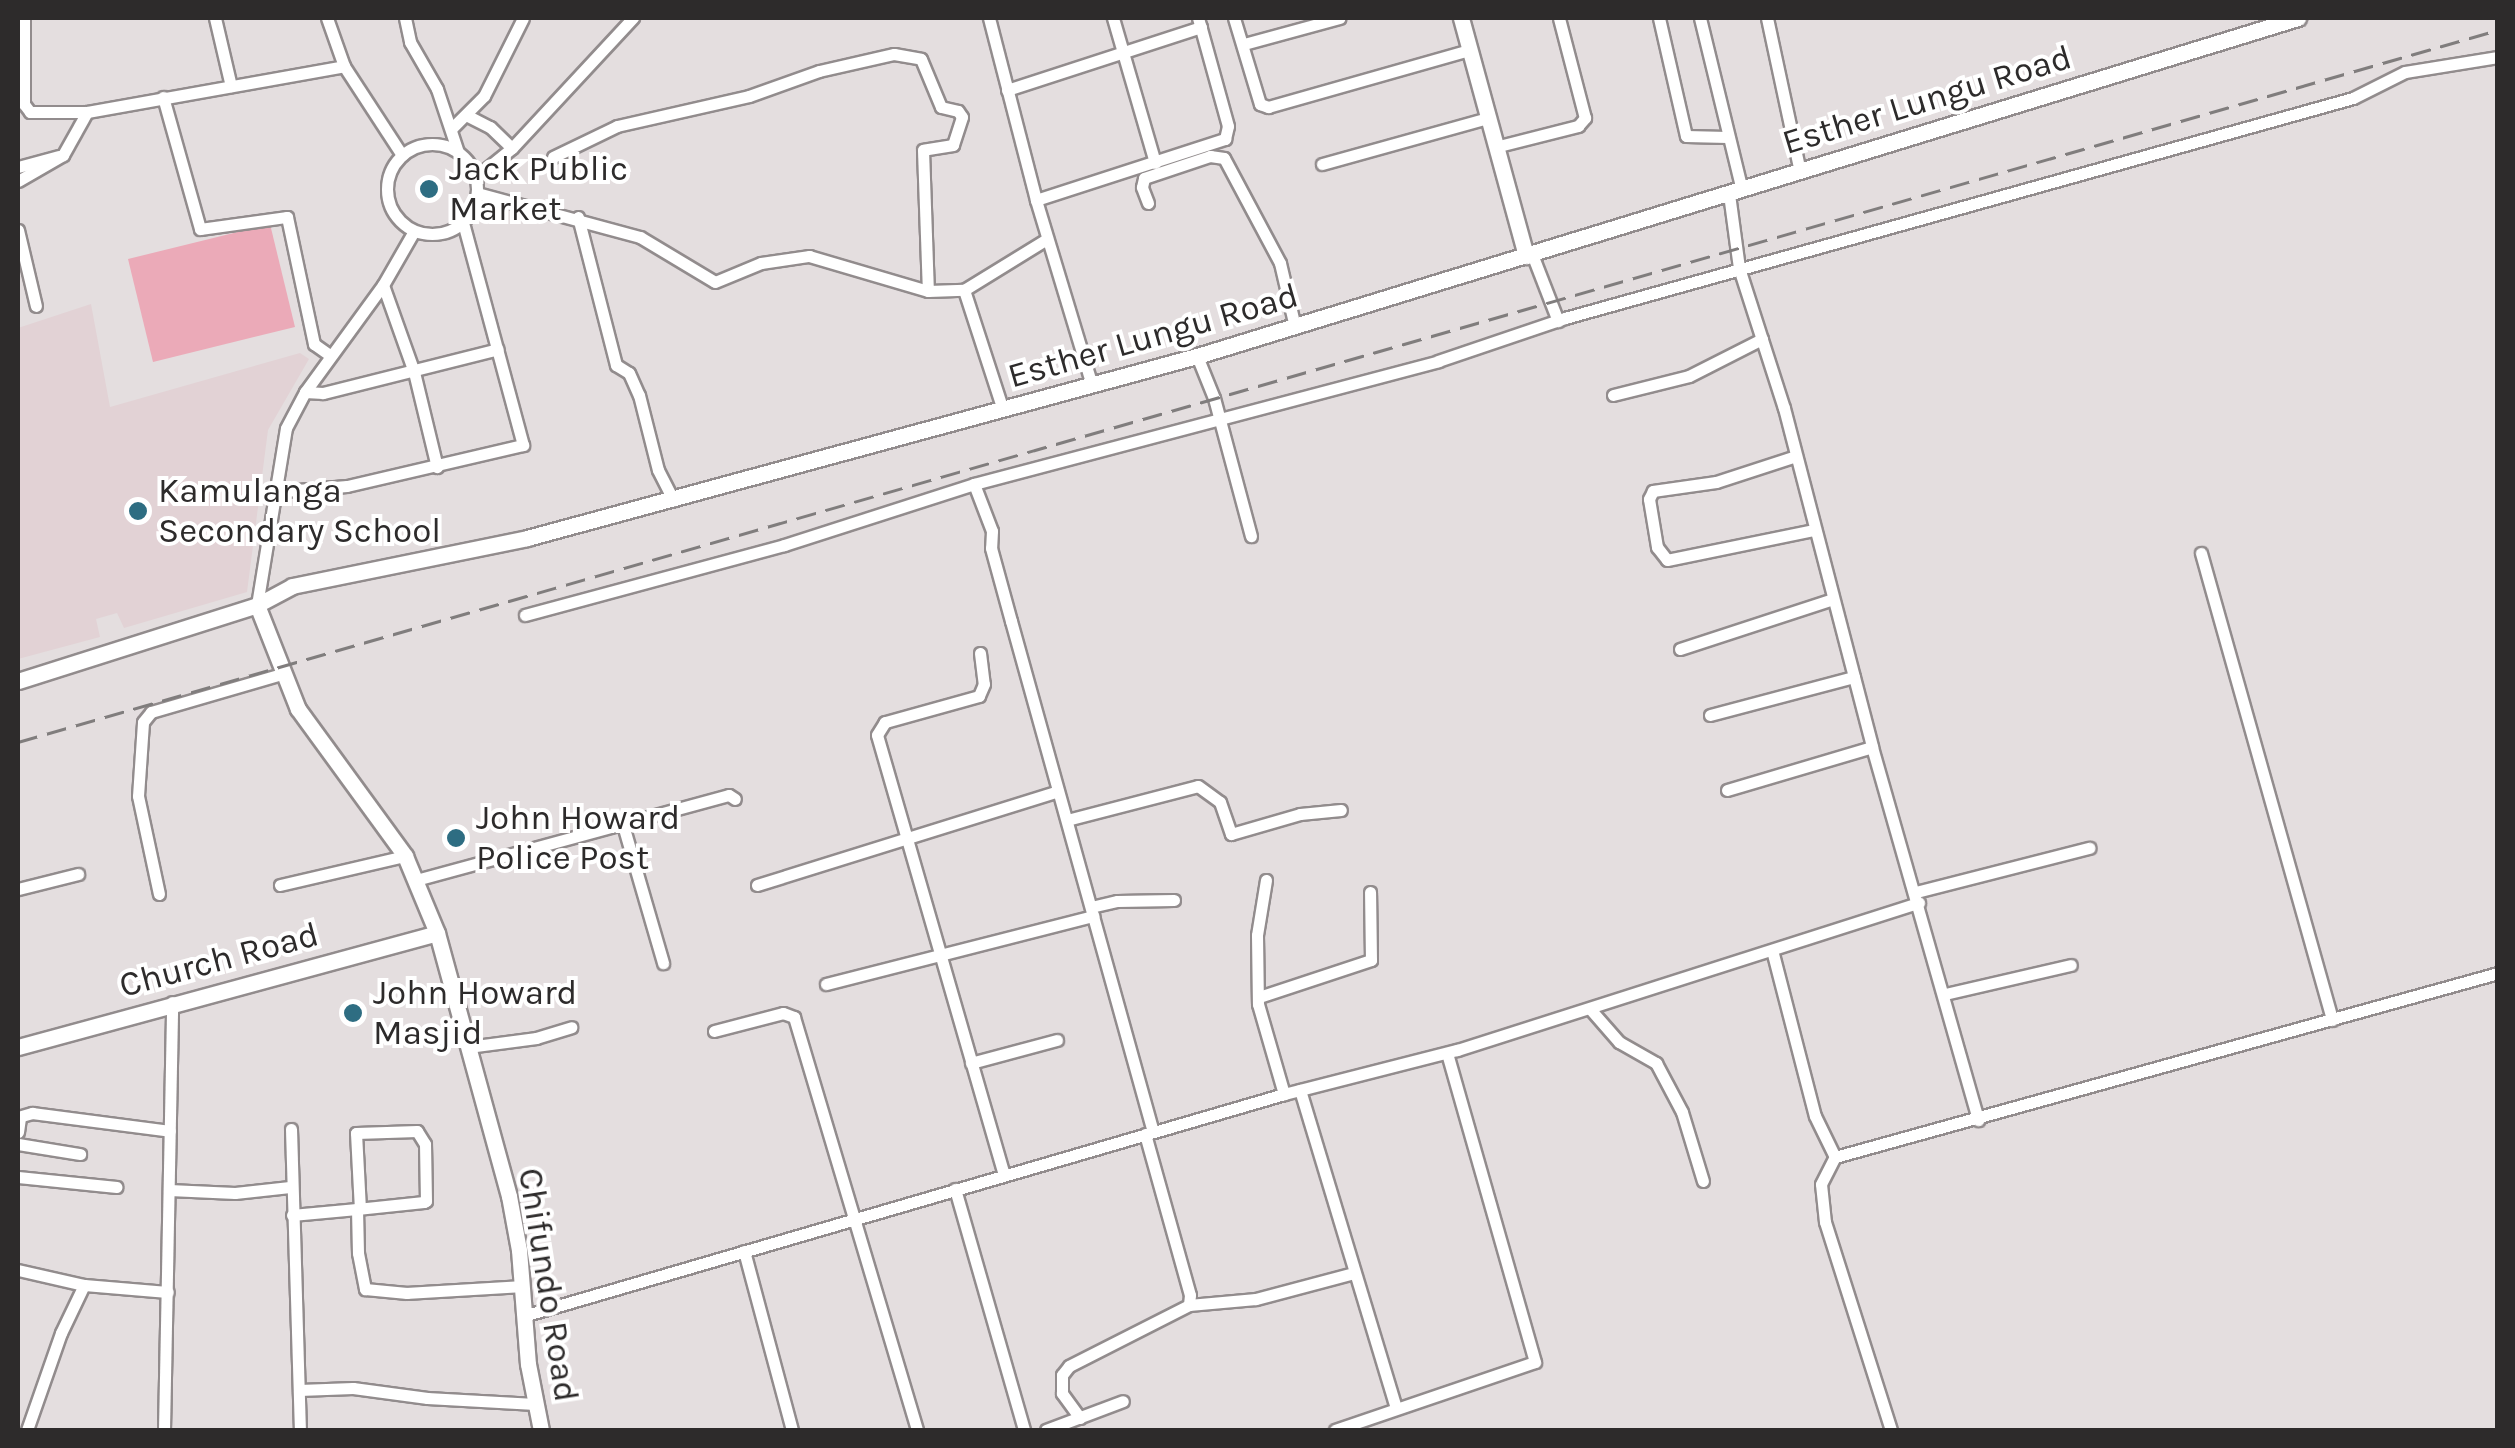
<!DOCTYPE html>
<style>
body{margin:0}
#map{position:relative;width:2515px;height:1448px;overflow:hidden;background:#e4dedf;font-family:Karla,sans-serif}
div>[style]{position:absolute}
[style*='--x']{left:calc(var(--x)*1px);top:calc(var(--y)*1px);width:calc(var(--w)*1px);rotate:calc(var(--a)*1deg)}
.built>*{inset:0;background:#e2d2d5}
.green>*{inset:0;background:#ebaab8}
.roads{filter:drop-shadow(2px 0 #928c8d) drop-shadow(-2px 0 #928c8d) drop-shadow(0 2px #928c8d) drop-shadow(0 -2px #928c8d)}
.minor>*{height:11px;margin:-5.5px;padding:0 5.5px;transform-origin:5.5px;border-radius:5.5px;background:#fff}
.minor>.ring{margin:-5.5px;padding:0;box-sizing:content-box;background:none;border:11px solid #fff;border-radius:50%}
.tertiary>*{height:15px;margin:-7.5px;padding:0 7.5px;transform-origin:7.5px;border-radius:7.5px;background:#fff}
.rail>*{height:2.5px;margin-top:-1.25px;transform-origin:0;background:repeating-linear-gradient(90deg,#807d7d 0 20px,transparent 0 30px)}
.dots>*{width:28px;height:28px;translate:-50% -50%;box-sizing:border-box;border:5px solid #fff;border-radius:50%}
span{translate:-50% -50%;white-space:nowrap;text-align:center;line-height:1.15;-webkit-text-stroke:8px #fff;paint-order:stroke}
.street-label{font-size:35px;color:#2d2b2b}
.poi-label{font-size:35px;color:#2d2b2b}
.left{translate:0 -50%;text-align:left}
.frame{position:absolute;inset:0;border:20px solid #2d2b2b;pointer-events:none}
</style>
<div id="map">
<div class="built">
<div style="clip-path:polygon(91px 304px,110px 407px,300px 353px,309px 359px,268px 430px,247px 592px,124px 628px,117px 613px,96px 619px,100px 637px,18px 659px,18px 328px)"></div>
</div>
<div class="green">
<div style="clip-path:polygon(270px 224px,295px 327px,153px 362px,128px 259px)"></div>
</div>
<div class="roads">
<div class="minor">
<div style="--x:24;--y:18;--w:86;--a:90"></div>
<div style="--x:24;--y:104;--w:10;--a:53"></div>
<div style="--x:30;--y:112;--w:57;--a:0"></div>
<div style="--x:87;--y:112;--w:261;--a:-10.1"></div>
<div style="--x:344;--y:66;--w:106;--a:56.9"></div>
<div style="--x:215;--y:18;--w:70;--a:76.8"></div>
<div style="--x:327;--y:18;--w:51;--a:70.5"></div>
<div style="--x:405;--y:18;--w:25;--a:78"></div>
<div style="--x:410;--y:42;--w:54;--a:60.1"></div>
<div style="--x:437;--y:89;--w:66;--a:71.6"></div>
<div style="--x:989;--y:18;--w:188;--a:75.5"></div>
<div style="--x:1036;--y:200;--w:193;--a:73.2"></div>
<div style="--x:1113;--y:18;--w:151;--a:73.8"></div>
<div style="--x:1234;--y:18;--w:90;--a:73.2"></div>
<div style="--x:1260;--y:104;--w:9;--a:21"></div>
<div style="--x:1268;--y:107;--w:210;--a:-15.8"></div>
<div style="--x:1659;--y:18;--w:121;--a:77.1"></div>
<div style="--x:1686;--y:136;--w:41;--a:1.4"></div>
<div style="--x:1700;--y:18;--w:177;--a:76.3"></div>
<div style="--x:1767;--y:18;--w:157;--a:77.9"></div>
<div style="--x:1244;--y:44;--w:99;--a:-15.2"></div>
<div style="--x:1007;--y:90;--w:204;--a:-18"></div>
<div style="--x:163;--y:97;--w:137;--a:74.3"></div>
<div style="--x:200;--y:229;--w:88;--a:-7.9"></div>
<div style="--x:287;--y:217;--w:130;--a:78"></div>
<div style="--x:314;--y:344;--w:19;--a:35"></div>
<div style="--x:468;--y:116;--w:25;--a:27"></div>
<div style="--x:490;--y:127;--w:30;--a:44"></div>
<div style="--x:452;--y:128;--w:45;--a:-45"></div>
<div style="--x:484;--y:96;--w:87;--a:-63.4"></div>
<div class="ring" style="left:387px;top:144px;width:79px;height:79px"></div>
<div style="--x:1495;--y:147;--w:86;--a:-14.2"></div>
<div style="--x:1578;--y:126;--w:11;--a:-49"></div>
<div style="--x:1585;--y:118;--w:103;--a:-104.6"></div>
<div style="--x:553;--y:157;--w:71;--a:-25.8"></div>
<div style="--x:617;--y:126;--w:135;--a:-12.8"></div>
<div style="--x:749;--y:96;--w:74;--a:-19.7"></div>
<div style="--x:819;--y:71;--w:77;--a:-12.8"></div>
<div style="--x:894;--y:54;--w:27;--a:10"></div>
<div style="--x:921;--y:59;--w:52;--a:67.4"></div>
<div style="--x:941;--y:107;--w:17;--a:13"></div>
<div style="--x:958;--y:111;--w:7;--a:56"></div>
<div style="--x:962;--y:117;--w:29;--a:108"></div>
<div style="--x:953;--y:145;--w:30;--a:171"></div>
<div style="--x:923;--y:150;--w:141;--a:88"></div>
<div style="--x:1322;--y:164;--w:172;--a:-15.5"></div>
<div style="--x:18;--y:167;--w:42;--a:-15"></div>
<div style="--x:475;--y:178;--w:48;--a:-39"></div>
<div style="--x:512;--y:148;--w:178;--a:-47.1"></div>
<div style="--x:18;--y:181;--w:52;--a:-30"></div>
<div style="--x:63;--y:155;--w:49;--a:-60.8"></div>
<div style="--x:477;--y:193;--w:169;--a:15.1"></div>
<div style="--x:640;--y:237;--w:87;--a:31"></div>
<div style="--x:715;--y:282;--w:50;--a:-22.4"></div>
<div style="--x:761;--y:263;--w:49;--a:-8.3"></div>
<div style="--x:809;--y:256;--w:124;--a:16.4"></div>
<div style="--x:928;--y:291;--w:36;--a:-2"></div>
<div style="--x:964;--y:290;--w:97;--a:-31.6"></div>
<div style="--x:1729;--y:194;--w:75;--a:82.3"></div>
<div style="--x:1739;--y:268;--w:147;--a:72.2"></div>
<div style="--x:1784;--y:408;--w:350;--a:75.4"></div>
<div style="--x:1872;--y:747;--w:388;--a:74.1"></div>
<div style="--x:1036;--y:200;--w:199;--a:-17.9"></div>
<div style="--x:1225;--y:139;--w:13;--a:-77"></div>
<div style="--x:1228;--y:126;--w:112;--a:-105.5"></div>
<div style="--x:1148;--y:203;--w:17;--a:-111"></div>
<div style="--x:1142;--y:187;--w:9;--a:-77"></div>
<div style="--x:1144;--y:178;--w:70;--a:-18.4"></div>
<div style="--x:1210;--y:156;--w:14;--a:8"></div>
<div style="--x:1224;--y:158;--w:119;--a:61.9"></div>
<div style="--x:1280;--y:263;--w:66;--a:76.8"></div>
<div style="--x:578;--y:217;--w:153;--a:75.6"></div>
<div style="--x:616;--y:365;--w:15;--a:32"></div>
<div style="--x:629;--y:373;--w:24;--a:66"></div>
<div style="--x:639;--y:395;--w:77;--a:75.8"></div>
<div style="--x:658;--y:470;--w:34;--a:63"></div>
<div style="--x:18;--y:230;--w:78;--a:76.7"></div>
<div style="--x:1532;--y:254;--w:72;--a:68.8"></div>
<div style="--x:383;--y:285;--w:92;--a:70.4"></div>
<div style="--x:414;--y:372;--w:98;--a:76.4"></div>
<div style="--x:964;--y:290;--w:126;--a:72"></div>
<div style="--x:1197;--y:356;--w:45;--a:68"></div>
<div style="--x:1214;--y:398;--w:143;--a:75"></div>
<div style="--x:305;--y:392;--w:18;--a:3"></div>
<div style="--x:323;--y:393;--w:180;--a:-14.1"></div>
<div style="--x:1613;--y:395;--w:78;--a:-14"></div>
<div style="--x:1689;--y:376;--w:82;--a:-26.9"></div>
<div style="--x:1796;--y:456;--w:84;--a:162"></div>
<div style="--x:1716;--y:482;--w:64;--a:171.9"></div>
<div style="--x:1653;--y:491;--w:9;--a:117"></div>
<div style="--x:1649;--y:499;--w:49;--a:80.5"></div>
<div style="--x:1657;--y:547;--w:16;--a:52"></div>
<div style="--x:1667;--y:560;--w:149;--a:-11.6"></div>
<div style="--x:974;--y:484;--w:50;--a:69"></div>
<div style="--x:992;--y:531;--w:17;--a:93"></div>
<div style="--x:991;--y:548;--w:76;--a:74.7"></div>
<div style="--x:1011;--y:621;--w:530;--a:74.47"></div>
<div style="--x:272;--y:492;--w:75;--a:-4.6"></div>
<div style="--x:347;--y:486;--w:181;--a:-13.1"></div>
<div style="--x:523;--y:445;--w:231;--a:-105.1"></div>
<div style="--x:2201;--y:553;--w:485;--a:74.3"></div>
<div style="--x:257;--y:605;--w:179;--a:-80.7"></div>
<div style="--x:286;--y:428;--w:41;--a:-62.2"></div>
<div style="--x:305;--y:392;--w:132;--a:-53.9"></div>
<div style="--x:383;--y:285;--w:62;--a:-60.1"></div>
<div style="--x:525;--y:615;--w:268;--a:-15.1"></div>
<div style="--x:784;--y:545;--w:200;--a:-17.8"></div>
<div style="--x:974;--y:484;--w:480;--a:-14.8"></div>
<div style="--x:1438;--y:361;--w:134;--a:-18.7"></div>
<div style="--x:1565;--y:318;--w:818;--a:-15.6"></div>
<div style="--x:2353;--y:98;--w:58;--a:-26.6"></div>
<div style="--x:2405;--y:72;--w:94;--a:-9.2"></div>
<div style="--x:1680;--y:649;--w:161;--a:-18.1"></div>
<div style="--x:980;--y:653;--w:31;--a:83"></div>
<div style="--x:984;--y:684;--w:13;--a:113"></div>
<div style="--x:979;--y:696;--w:98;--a:164.5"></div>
<div style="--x:885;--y:722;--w:15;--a:122"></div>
<div style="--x:877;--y:735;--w:458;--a:73.9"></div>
<div style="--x:1710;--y:715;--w:149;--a:-14.8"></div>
<div style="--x:1727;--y:790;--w:151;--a:-16.5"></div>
<div style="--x:1067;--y:820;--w:135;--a:-14.5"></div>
<div style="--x:1198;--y:786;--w:27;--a:36"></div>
<div style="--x:1220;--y:802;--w:34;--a:71"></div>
<div style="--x:1231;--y:834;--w:72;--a:-16.2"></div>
<div style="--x:1300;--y:814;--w:41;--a:-5.6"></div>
<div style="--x:623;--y:825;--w:144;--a:73.8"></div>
<div style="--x:416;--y:880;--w:324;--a:-15.2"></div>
<div style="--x:729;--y:795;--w:7;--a:34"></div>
<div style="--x:1266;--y:880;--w:56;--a:99.3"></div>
<div style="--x:1257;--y:935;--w:69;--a:89.2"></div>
<div style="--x:1258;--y:1004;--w:94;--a:73.9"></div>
<div style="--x:280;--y:885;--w:128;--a:-13.1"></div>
<div style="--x:757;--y:885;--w:315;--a:-17.3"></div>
<div style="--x:18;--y:889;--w:62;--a:-14"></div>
<div style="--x:1916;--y:892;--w:179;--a:-14.3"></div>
<div style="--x:159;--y:894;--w:100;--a:-102.1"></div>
<div style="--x:138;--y:796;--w:74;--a:-86.1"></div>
<div style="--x:143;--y:722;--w:13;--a:-51"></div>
<div style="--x:151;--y:712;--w:136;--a:-16.2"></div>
<div style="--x:1091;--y:907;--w:27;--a:-13"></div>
<div style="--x:1117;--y:901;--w:57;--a:-1"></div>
<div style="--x:1772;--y:950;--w:171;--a:75.5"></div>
<div style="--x:1815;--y:1116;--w:46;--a:64"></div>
<div style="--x:826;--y:984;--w:276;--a:-14.3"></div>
<div style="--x:1945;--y:994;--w:129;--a:-13"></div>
<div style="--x:1259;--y:997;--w:118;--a:-18.3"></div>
<div style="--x:1371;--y:960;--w:68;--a:-90.8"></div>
<div style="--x:1591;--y:1010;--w:43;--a:48.8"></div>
<div style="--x:1619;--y:1042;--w:43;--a:29.6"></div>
<div style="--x:1656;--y:1063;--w:55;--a:62"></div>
<div style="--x:1682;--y:1112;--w:72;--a:73.1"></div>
<div style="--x:714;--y:1031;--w:71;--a:-14.6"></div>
<div style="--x:783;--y:1013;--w:12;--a:20"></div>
<div style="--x:794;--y:1017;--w:431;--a:73.4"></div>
<div style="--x:468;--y:1047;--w:69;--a:-7.5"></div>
<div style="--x:536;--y:1038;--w:37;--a:-17"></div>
<div style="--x:971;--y:1063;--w:89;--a:-15"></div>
<div style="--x:1300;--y:1090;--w:332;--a:73.2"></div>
<div style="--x:18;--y:1117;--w:15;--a:-16"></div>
<div style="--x:32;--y:1113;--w:139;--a:7.4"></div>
<div style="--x:291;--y:1129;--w:301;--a:88.3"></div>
<div style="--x:18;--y:1132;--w:15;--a:-82"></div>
<div style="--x:1145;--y:1134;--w:167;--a:74.4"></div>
<div style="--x:1190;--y:1295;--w:10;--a:96"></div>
<div style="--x:18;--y:1144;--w:63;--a:9.2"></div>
<div style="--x:18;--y:1177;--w:99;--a:5.8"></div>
<div style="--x:955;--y:1189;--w:251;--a:74"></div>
<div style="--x:169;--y:1190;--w:66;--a:2.6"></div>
<div style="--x:235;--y:1193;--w:55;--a:-6.2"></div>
<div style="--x:357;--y:1209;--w:44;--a:88.7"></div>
<div style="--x:358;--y:1253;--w:37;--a:79"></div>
<div style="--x:365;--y:1289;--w:42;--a:5.4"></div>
<div style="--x:407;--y:1293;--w:115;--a:-3.5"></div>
<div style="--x:292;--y:1215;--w:65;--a:-5.3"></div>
<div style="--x:357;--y:1209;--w:67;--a:-6"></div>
<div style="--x:424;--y:1202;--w:2;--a:-27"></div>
<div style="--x:426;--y:1201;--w:57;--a:-91"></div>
<div style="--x:425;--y:1144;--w:15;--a:-122"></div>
<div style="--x:417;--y:1131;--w:61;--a:178.1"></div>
<div style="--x:356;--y:1133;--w:76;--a:87"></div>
<div style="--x:744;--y:1251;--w:185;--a:75"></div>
<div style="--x:18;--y:1270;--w:68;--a:12.8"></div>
<div style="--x:523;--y:1316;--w:793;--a:-16.26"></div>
<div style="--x:1284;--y:1094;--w:179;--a:-14.3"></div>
<div style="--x:1457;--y:1050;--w:485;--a:-17.7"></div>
<div style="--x:299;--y:1390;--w:54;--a:-2.1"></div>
<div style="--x:353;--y:1388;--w:75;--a:7.7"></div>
<div style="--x:427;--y:1398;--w:108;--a:3.2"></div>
<div style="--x:1080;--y:1418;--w:31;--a:-126"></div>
<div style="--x:1062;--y:1393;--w:18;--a:-90"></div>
<div style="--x:1062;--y:1375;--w:11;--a:-52"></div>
<div style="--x:1069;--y:1366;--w:135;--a:-26.9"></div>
<div style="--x:1189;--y:1305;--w:67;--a:-5.1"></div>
<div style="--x:1256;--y:1299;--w:101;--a:-14.9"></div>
<div style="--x:27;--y:1430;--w:103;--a:-70.7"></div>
<div style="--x:61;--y:1333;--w:53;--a:-64.4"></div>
<div style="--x:84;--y:1285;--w:84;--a:4.8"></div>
<div style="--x:164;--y:1430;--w:428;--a:-88.9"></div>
<div style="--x:1046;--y:1430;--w:82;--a:-20.6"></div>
<div style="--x:1335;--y:1430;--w:211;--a:-18.8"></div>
<div style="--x:1535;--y:1362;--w:321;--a:-105.9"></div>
<div style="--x:1891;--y:1430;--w:218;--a:-107.6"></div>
<div style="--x:1825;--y:1222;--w:38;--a:-96"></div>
<div style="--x:1821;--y:1184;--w:30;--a:-63"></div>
<div style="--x:1835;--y:1157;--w:688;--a:-15.51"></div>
</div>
<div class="tertiary">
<div style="--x:1461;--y:18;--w:247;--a:74.7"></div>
<div style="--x:257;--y:605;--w:112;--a:68.5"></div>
<div style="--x:298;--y:709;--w:182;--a:53.9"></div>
<div style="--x:405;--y:856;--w:83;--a:67.4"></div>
<div style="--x:437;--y:933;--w:273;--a:74.7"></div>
<div style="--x:509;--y:1196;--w:55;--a:79.5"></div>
<div style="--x:519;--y:1250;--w:114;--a:85.5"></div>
<div style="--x:528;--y:1364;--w:67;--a:78.9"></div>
<div style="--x:18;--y:681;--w:251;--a:-17.6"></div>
<div style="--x:257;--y:605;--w:40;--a:-28"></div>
<div style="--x:292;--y:586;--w:240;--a:-11.5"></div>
<div style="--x:527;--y:538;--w:694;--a:-15.2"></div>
<div style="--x:1197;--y:356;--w:1152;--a:-17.07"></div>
<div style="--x:18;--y:1047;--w:434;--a:-15.2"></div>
</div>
</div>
<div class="rail">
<div style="--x:18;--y:742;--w:2580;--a:-16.02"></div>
</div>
<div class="dots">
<div style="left:429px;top:189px;background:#2e6d82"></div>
<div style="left:138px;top:511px;background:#2e6d82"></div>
<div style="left:456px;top:838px;background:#2e6d82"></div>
<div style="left:353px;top:1013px;background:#2e6d82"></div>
</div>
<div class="street-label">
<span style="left:1927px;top:100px;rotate:-17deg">Esther Lungu Road</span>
<span style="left:1153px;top:336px;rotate:-16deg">Esther Lungu Road</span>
<span style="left:219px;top:960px;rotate:-15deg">Church Road</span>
<span style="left:548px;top:1285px;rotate:81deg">Chifundo Road</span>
</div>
<div class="poi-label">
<span class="left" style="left:449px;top:189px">Jack Public<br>Market</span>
<span class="left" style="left:158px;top:511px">Kamulanga<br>Secondary School</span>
<span class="left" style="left:476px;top:838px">John Howard<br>Police Post</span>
<span class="left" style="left:373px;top:1013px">John Howard<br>Masjid</span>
</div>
<div class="frame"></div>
</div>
